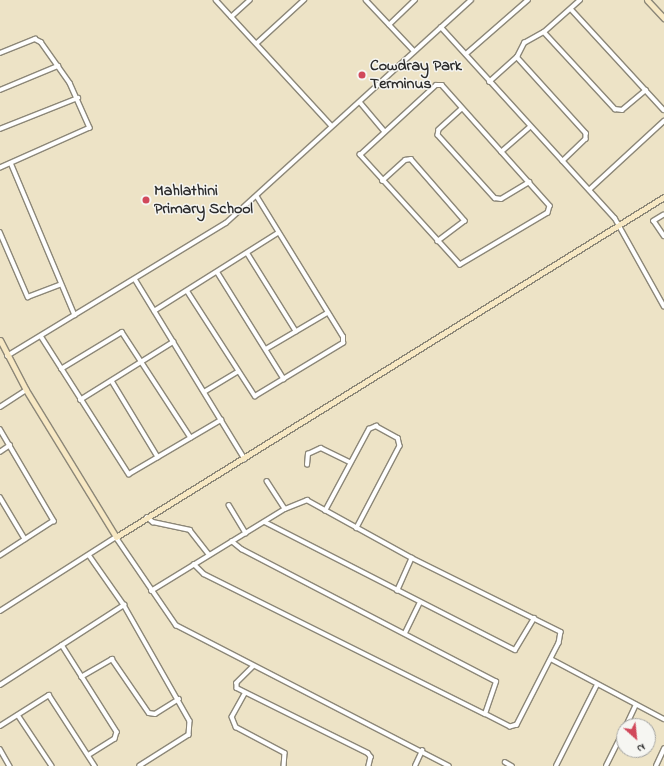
<!DOCTYPE html>
<style>
body{margin:0}
#map{position:relative;width:664px;height:766px;overflow:hidden;background:#ede3c6;font-family:"Indie Flower",sans-serif}
div>[style]{position:absolute}
[style*='--x']{left:calc(var(--x)*1px);top:calc(var(--y)*1px);width:calc(var(--w)*1px);rotate:calc(var(--a)*1deg)}
.roads{filter:drop-shadow(1px 0 #8c8778) drop-shadow(-1px 0 #8c8778) drop-shadow(0 1px #8c8778) drop-shadow(0 -1px #8c8778)}
.street>*{height:3.5px;margin:-1.75px;padding:0 1.75px;transform-origin:1.75px;border-radius:1.75px;background:#fff}
.secondary>*{height:5px;margin:-2.5px;padding:0 2.5px;transform-origin:2.5px;border-radius:2.5px;background:#f7e8c3}
.dots>*{width:11px;height:11px;translate:-50% -50%;box-sizing:border-box;border:2px solid #f6f6f2;border-radius:50%}
span{translate:-50% -50%;white-space:nowrap;text-align:center;line-height:1.15;-webkit-text-stroke:3px #f6f6f2;paint-order:stroke}
.poi-label{font-size:16px;color:#2b2b2b;font-weight:700}
.left{translate:0 -50%;text-align:left}
.north{position:absolute;left:616px;top:718px;width:40px;height:40px;box-sizing:border-box;background:#f6f6f2;border:1px solid #a5a5a2;border-radius:50%;rotate:153deg;font-size:11px;font-weight:700;line-height:16px;text-align:center;color:#2b2b2b}
.north::after{content:'';display:block;margin:auto;width:14px;height:18px;background:#d1495b;clip-path:polygon(50% 0,100% 100%,50% 72%,0 100%)}
</style>
<div id="map">
<div class="roads">
<div class="street">
<div style="--x:216;--y:0;--w:171;--a:47.4"></div>
<div style="--x:366;--y:0;--w:70;--a:46.7"></div>
<div style="--x:571;--y:9;--w:137;--a:47.4"></div>
<div style="--x:231;--y:17;--w:25;--a:-42"></div>
<div style="--x:389;--y:25;--w:36;--a:-44"></div>
<div style="--x:441;--y:27;--w:258;--a:47.7"></div>
<div style="--x:615;--y:218;--w:101;--a:60.9"></div>
<div style="--x:544;--y:32;--w:105;--a:47.3"></div>
<div style="--x:615;--y:109;--w:7;--a:8"></div>
<div style="--x:622;--y:110;--w:31;--a:-40"></div>
<div style="--x:257;--y:43;--w:64;--a:-42.5"></div>
<div style="--x:0;--y:53;--w:38;--a:-22"></div>
<div style="--x:35;--y:39;--w:7;--a:27"></div>
<div style="--x:41;--y:42;--w:50;--a:54.7"></div>
<div style="--x:70;--y:83;--w:49;--a:66"></div>
<div style="--x:90;--y:128;--w:98;--a:156"></div>
<div style="--x:466;--y:54;--w:82;--a:-41.1"></div>
<div style="--x:517;--y:57;--w:103;--a:47.8"></div>
<div style="--x:586;--y:133;--w:6;--a:90"></div>
<div style="--x:586;--y:139;--w:32;--a:136"></div>
<div style="--x:489;--y:82;--w:38;--a:-42"></div>
<div style="--x:517;--y:57;--w:16;--a:-63"></div>
<div style="--x:524;--y:43;--w:23;--a:-29"></div>
<div style="--x:544;--y:32;--w:48;--a:-41.6"></div>
<div style="--x:436;--y:85;--w:6;--a:0"></div>
<div style="--x:442;--y:85;--w:162;--a:48.2"></div>
<div style="--x:550;--y:206;--w:7;--a:106"></div>
<div style="--x:548;--y:213;--w:102;--a:149.4"></div>
<div style="--x:460;--y:265;--w:149;--a:-132.3"></div>
<div style="--x:360;--y:155;--w:103;--a:-42.6"></div>
<div style="--x:0;--y:90;--w:63;--a:-22.5"></div>
<div style="--x:360;--y:102;--w:38;--a:50"></div>
<div style="--x:462;--y:109;--w:31;--a:138"></div>
<div style="--x:439;--y:130;--w:5;--a:101"></div>
<div style="--x:438;--y:135;--w:85;--a:47.9"></div>
<div style="--x:495;--y:198;--w:6;--a:9"></div>
<div style="--x:501;--y:199;--w:33;--a:-31"></div>
<div style="--x:0;--y:129;--w:84;--a:-21.7"></div>
<div style="--x:501;--y:152;--w:38;--a:-41"></div>
<div style="--x:11;--y:163;--w:165;--a:67.2"></div>
<div style="--x:382;--y:181;--w:31;--a:-42"></div>
<div style="--x:405;--y:160;--w:6;--a:-9"></div>
<div style="--x:411;--y:159;--w:82;--a:48.9"></div>
<div style="--x:465;--y:221;--w:34;--a:143"></div>
<div style="--x:589;--y:190;--w:102;--a:-42.6"></div>
<div style="--x:664;--y:215;--w:12;--a:149"></div>
<div style="--x:654;--y:221;--w:18;--a:56"></div>
<div style="--x:0;--y:232;--w:71;--a:66.7"></div>
<div style="--x:28;--y:297;--w:34;--a:-21"></div>
<div style="--x:248;--y:254;--w:91;--a:58.1"></div>
<div style="--x:218;--y:273;--w:125;--a:58.1"></div>
<div style="--x:135;--y:279;--w:211;--a:58.6"></div>
<div style="--x:188;--y:292;--w:124;--a:57.2"></div>
<div style="--x:255;--y:396;--w:103;--a:-31.1"></div>
<div style="--x:343;--y:343;--w:6;--a:-90"></div>
<div style="--x:343;--y:337;--w:164;--a:-121.6"></div>
<div style="--x:154;--y:311;--w:146;--a:-32.2"></div>
<div style="--x:41;--y:336;--w:164;--a:57.5"></div>
<div style="--x:129;--y:474;--w:107;--a:-30.4"></div>
<div style="--x:266;--y:349;--w:71;--a:-30.5"></div>
<div style="--x:7;--y:356;--w:256;--a:-31.3"></div>
<div style="--x:226;--y:223;--w:331;--a:-42.3"></div>
<div style="--x:61;--y:369;--w:71;--a:-31.2"></div>
<div style="--x:122;--y:332;--w:126;--a:56.9"></div>
<div style="--x:112;--y:381;--w:89;--a:58.8"></div>
<div style="--x:204;--y:392;--w:39;--a:-31"></div>
<div style="--x:80;--y:400;--w:110;--a:-31.9"></div>
<div style="--x:0;--y:407;--w:31;--a:-33"></div>
<div style="--x:0;--y:429;--w:107;--a:59.6"></div>
<div style="--x:54;--y:521;--w:64;--a:147.1"></div>
<div style="--x:0;--y:452;--w:12;--a:-35"></div>
<div style="--x:307;--y:465;--w:11;--a:-85"></div>
<div style="--x:308;--y:454;--w:14;--a:-25"></div>
<div style="--x:321;--y:448;--w:32;--a:26"></div>
<div style="--x:267;--y:481;--w:33;--a:57"></div>
<div style="--x:0;--y:497;--w:49;--a:59.2"></div>
<div style="--x:229;--y:505;--w:33;--a:59"></div>
<div style="--x:325;--y:511;--w:93;--a:-61.8"></div>
<div style="--x:369;--y:429;--w:8;--a:-23"></div>
<div style="--x:376;--y:426;--w:25;--a:29"></div>
<div style="--x:398;--y:438;--w:8;--a:76"></div>
<div style="--x:400;--y:446;--w:93;--a:117.7"></div>
<div style="--x:147;--y:517;--w:8;--a:40"></div>
<div style="--x:153;--y:522;--w:38;--a:12"></div>
<div style="--x:190;--y:530;--w:31;--a:52"></div>
<div style="--x:265;--y:522;--w:281;--a:27.1"></div>
<div style="--x:515;--y:650;--w:37;--a:-59"></div>
<div style="--x:89;--y:555;--w:61;--a:55"></div>
<div style="--x:124;--y:605;--w:133;--a:60.4"></div>
<div style="--x:190;--y:721;--w:14;--a:94"></div>
<div style="--x:189;--y:735;--w:58;--a:147.7"></div>
<div style="--x:194;--y:564;--w:14;--a:45"></div>
<div style="--x:204;--y:574;--w:314;--a:26.5"></div>
<div style="--x:485;--y:714;--w:34;--a:-71"></div>
<div style="--x:496;--y:682;--w:286;--a:-152.5"></div>
<div style="--x:242;--y:550;--w:13;--a:-141"></div>
<div style="--x:151;--y:591;--w:157;--a:-31.5"></div>
<div style="--x:285;--y:509;--w:24;--a:-22"></div>
<div style="--x:307;--y:500;--w:120;--a:28.9"></div>
<div style="--x:412;--y:558;--w:166;--a:26.4"></div>
<div style="--x:561;--y:632;--w:11;--a:100"></div>
<div style="--x:559;--y:643;--w:92;--a:117.1"></div>
<div style="--x:517;--y:725;--w:7;--a:164"></div>
<div style="--x:510;--y:727;--w:28;--a:-153"></div>
<div style="--x:397;--y:591;--w:36;--a:-66"></div>
<div style="--x:0;--y:611;--w:138;--a:-32.5"></div>
<div style="--x:116;--y:537;--w:107;--a:55.7"></div>
<div style="--x:176;--y:625;--w:307;--a:27.3"></div>
<div style="--x:405;--y:633;--w:34;--a:-64"></div>
<div style="--x:62;--y:645;--w:103;--a:57.7"></div>
<div style="--x:117;--y:732;--w:7;--a:106"></div>
<div style="--x:115;--y:739;--w:31;--a:148"></div>
<div style="--x:551;--y:659;--w:128;--a:28"></div>
<div style="--x:253;--y:667;--w:23;--a:135"></div>
<div style="--x:237;--y:683;--w:5;--a:90"></div>
<div style="--x:237;--y:688;--w:146;--a:26.4"></div>
<div style="--x:368;--y:753;--w:5;--a:53"></div>
<div style="--x:371;--y:757;--w:9;--a:103"></div>
<div style="--x:81;--y:677;--w:36;--a:-30"></div>
<div style="--x:112;--y:659;--w:65;--a:55.6"></div>
<div style="--x:149;--y:713;--w:6;--a:9"></div>
<div style="--x:155;--y:714;--w:28;--a:-32"></div>
<div style="--x:0;--y:685;--w:148;--a:-32.8"></div>
<div style="--x:245;--y:694;--w:26;--a:119"></div>
<div style="--x:232;--y:717;--w:11;--a:68"></div>
<div style="--x:236;--y:727;--w:55;--a:28"></div>
<div style="--x:285;--y:753;--w:13;--a:94"></div>
<div style="--x:18;--y:715;--w:61;--a:56.3"></div>
<div style="--x:0;--y:726;--w:58;--a:-32.3"></div>
<div style="--x:49;--y:695;--w:85;--a:57.1"></div>
<div style="--x:626;--y:726;--w:23;--a:-65"></div>
<div style="--x:0;--y:749;--w:20;--a:60"></div>
<div style="--x:505;--y:762;--w:8;--a:30"></div>
<div style="--x:415;--y:766;--w:17;--a:-65"></div>
<div style="--x:556;--y:766;--w:91;--a:-63.2"></div>
<div style="--x:606;--y:766;--w:40;--a:-63.4"></div>
<div style="--x:656;--y:766;--w:19;--a:-65"></div>
</div>
<div class="secondary">
<div style="--x:647;--y:0;--w:25;--a:47"></div>
<div style="--x:0;--y:340;--w:56;--a:62.5"></div>
<div style="--x:26;--y:390;--w:172;--a:58.5"></div>
<div style="--x:116;--y:537;--w:645;--a:-31.82"></div>
</div>
</div>
<div class="dots">
<div style="left:362px;top:75px;background:#d1495b"></div>
<div style="left:146px;top:200px;background:#d1495b"></div>
</div>
<div class="poi-label">
<span class="left" style="left:370px;top:75px">Cowdray Park<br>Terminus</span>
<span class="left" style="left:154px;top:200px">Mahlathini<br>Primary School</span>
</div>
<div class="north">N</div>
</div>
